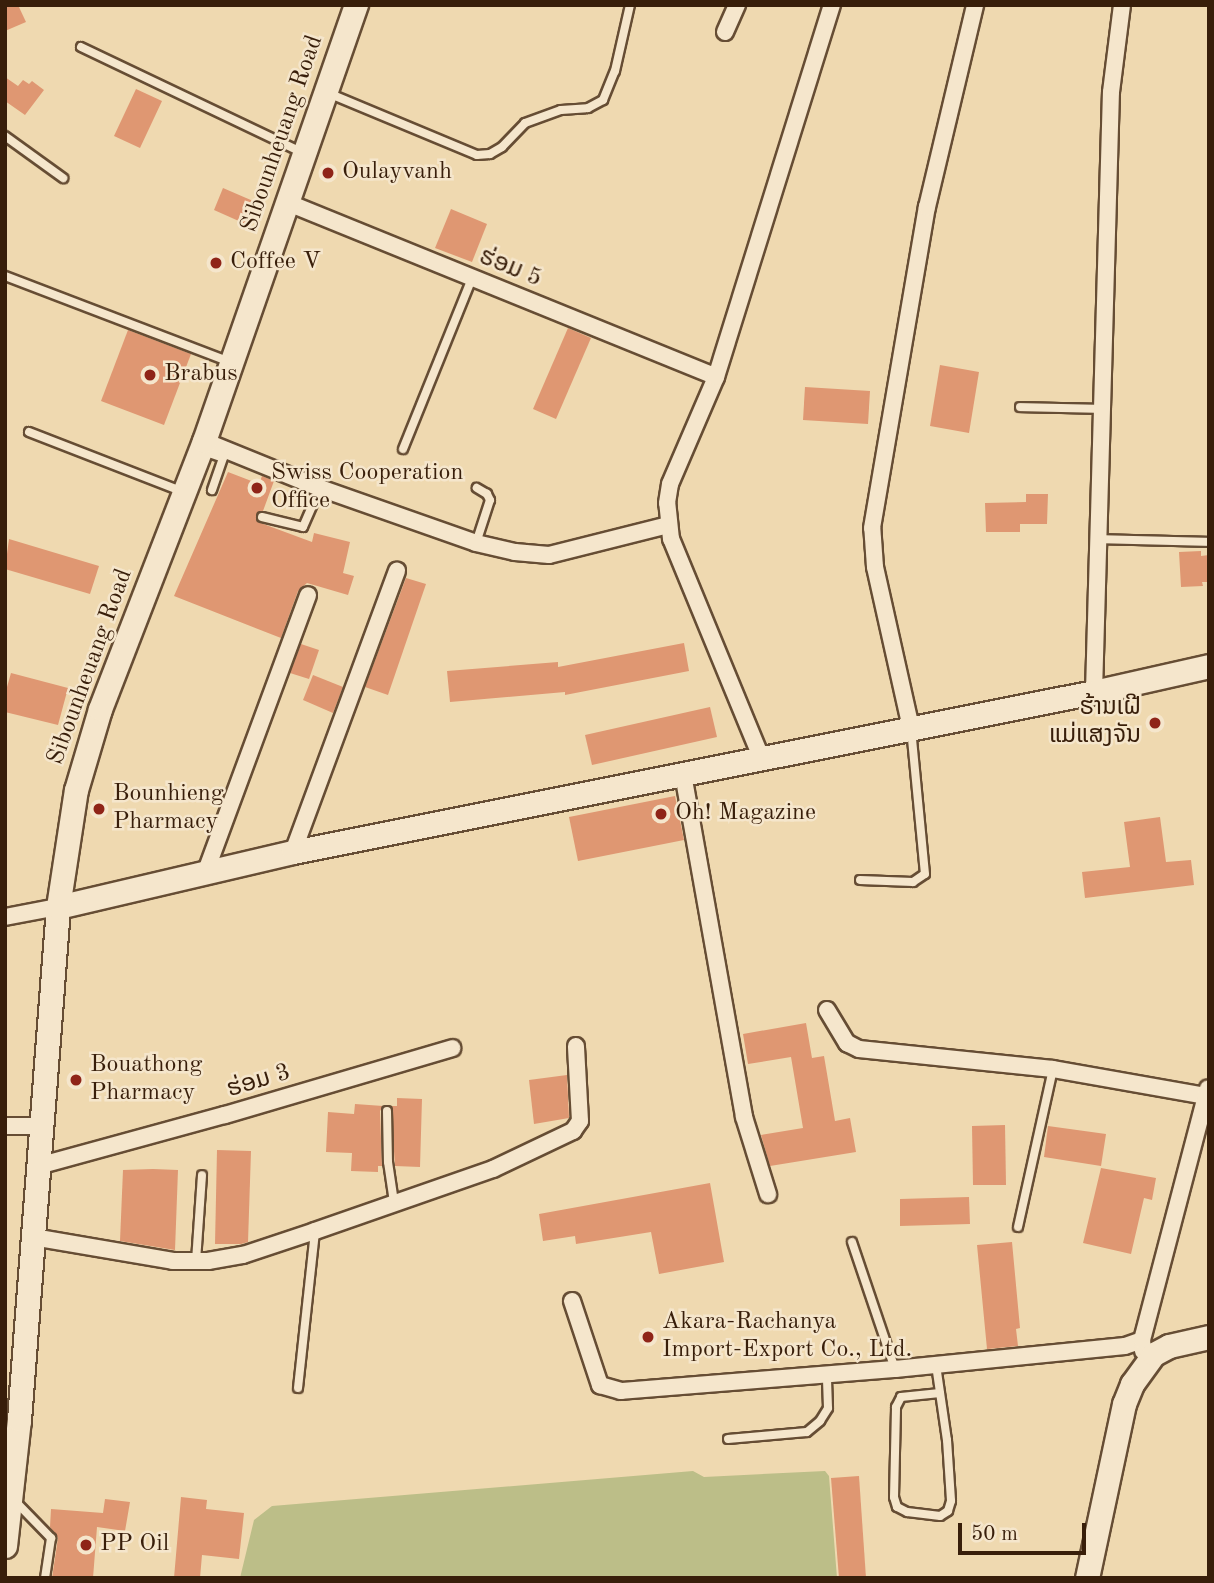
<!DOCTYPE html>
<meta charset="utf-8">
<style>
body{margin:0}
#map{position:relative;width:1214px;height:1583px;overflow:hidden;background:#efd9b0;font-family:"Old Standard TT","Noto Sans Lao",serif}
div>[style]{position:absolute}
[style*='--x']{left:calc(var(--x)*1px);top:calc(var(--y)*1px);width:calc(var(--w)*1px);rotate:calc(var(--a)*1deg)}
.green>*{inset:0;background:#bcbe88}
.building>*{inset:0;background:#df9772}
.roads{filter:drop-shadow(2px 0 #664d34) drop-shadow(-2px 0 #664d34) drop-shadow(0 2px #664d34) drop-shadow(0 -2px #664d34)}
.lane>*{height:8px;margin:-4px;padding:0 4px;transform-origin:4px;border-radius:4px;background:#f5e6cc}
.street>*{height:16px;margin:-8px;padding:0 8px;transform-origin:8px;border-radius:8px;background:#f5e6cc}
.secondary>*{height:23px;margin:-11.5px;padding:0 11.5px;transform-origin:11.5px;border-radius:11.5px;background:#f5e6cc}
.dots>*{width:19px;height:19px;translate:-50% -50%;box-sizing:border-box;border:4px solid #f5e6cc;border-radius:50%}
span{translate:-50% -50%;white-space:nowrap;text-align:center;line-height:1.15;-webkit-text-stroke:5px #f5e6cc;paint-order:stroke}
.street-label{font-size:24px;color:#381e0a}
.poi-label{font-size:24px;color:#381e0a}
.left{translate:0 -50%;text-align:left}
.right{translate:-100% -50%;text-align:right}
.frame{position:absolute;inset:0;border:7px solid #381e0a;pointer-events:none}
.scale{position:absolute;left:958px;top:1523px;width:128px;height:32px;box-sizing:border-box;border:4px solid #381e0a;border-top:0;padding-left:9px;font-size:21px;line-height:24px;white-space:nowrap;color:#381e0a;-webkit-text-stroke:5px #f5e6cc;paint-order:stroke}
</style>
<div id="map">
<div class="green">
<div style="clip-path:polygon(693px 1471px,704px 1477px,825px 1471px,829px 1476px,837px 1578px,240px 1578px,254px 1520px,272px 1506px)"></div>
</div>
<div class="building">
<div style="clip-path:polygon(5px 5px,18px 5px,26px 22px,5px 31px)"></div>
<div style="clip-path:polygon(5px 77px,18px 86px,23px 80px,29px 84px,32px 81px,44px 90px,25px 115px,5px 101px)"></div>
<div style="clip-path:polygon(136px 89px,162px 101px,140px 148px,114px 136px)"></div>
<div style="clip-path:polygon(223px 188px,260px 204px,250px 226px,214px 210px)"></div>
<div style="clip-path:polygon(451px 209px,487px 224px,472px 262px,435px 248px)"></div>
<div style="clip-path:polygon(568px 328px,591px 338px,556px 419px,533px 409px)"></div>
<div style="clip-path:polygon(128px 330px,191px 354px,164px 425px,101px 401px)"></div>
<div style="clip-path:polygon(940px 365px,979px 372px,969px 433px,930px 426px)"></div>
<div style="clip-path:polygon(805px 387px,870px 391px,868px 424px,803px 420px)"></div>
<div style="clip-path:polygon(228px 472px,259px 484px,262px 476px,274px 481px,263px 511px,256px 515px,258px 522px,312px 542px,314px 533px,350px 542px,343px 573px,354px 576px,348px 595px,307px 583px,298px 591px,281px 638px,174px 596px)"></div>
<div style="clip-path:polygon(1026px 494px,1048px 494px,1047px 524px,1020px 524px,1020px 532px,986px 532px,985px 503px,1026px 502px)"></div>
<div style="clip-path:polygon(9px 539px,99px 566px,90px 594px,5px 569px)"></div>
<div style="clip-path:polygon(1201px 551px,1201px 556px,1209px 555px,1209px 582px,1202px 582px,1203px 586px,1181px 587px,1179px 552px)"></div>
<div style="clip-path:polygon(406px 578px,426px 584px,388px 695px,365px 687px)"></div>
<div style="clip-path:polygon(684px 643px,689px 671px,565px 695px,565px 692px,450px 702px,447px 671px,558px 662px,558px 667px)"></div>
<div style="clip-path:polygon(301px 644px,319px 650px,309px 679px,290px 673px)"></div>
<div style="clip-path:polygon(11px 673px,68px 688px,58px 725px,5px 712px,5px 694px)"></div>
<div style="clip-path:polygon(313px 675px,343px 687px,333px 713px,303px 700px)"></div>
<div style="clip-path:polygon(710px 707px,717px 737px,592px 765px,585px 735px)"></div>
<div style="clip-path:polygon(675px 796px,684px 840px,578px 861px,569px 817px)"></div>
<div style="clip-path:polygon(1160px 817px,1166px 862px,1191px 860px,1194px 885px,1085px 898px,1082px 872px,1130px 867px,1124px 822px)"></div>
<div style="clip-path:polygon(806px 1023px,812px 1058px,824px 1056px,835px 1121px,850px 1118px,856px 1152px,770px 1166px,761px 1135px,803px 1128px,791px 1057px,748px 1064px,743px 1034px)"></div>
<div style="clip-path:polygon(567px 1075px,569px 1118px,534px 1124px,529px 1080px)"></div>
<div style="clip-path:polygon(397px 1098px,422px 1099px,420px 1167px,395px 1166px,391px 1106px,397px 1106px)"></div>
<div style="clip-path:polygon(355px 1104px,383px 1106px,380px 1111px,382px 1166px,378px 1166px,378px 1172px,351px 1171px,352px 1153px,326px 1152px,328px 1112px,354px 1114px)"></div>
<div style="clip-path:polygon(1005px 1125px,1006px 1185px,973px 1185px,972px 1126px)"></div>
<div style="clip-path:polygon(1048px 1126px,1106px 1134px,1101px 1166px,1044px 1157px)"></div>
<div style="clip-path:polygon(217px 1150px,251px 1151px,248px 1242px,241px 1244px,215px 1244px)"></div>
<div style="clip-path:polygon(1101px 1168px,1156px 1178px,1152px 1200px,1144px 1198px,1131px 1254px,1083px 1243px)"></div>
<div style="clip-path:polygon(153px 1169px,178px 1170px,175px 1250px,120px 1241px,123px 1170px)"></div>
<div style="clip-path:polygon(710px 1183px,724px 1262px,659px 1274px,651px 1232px,576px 1244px,575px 1236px,543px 1241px,539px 1214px)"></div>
<div style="clip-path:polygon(969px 1197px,970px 1224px,900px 1226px,900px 1199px)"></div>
<div style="clip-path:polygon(1012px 1242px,1020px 1328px,1016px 1329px,1018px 1346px,987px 1349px,977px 1245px)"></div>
<div style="clip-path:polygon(859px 1476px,866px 1578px,839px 1578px,831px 1478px)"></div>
<div style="clip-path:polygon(181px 1497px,207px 1500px,206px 1509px,244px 1513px,239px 1559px,202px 1555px,200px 1578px,174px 1578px)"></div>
<div style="clip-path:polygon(105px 1499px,130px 1502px,125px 1531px,97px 1527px,93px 1578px,52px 1578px,58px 1538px,50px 1527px,51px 1509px,103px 1513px)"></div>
</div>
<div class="roads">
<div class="lane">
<div style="--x:81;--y:47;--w:246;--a:25.5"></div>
<div style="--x:328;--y:93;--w:161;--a:22.6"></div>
<div style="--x:477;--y:155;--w:13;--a:-4"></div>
<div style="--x:490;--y:154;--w:14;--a:-30"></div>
<div style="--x:502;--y:147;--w:33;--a:-46"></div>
<div style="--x:525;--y:123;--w:38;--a:-20"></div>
<div style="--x:561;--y:110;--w:27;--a:-4"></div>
<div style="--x:588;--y:108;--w:17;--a:-28"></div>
<div style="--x:603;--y:100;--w:31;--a:-68"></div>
<div style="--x:615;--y:71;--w:68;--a:-77.2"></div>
<div style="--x:5;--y:136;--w:72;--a:35.9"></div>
<div style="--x:5;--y:276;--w:239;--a:20.9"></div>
<div style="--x:1020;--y:407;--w:82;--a:1.4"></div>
<div style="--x:29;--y:432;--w:163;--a:21.2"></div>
<div style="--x:403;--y:449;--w:184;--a:-68"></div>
<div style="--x:203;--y:451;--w:21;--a:19"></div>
<div style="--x:223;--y:458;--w:34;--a:109"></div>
<div style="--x:262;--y:517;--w:42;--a:13.7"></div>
<div style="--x:303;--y:527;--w:43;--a:-66.4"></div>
<div style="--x:1098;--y:539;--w:111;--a:1.5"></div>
<div style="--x:476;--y:543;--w:45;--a:-72"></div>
<div style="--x:490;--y:500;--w:7;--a:-117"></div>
<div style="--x:487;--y:494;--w:12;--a:-149"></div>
<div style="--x:860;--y:880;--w:53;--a:2.2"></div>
<div style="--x:913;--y:882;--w:14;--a:-34"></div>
<div style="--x:925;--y:874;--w:146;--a:-95.5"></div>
<div style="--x:387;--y:1111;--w:51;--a:88.9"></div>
<div style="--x:388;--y:1162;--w:40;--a:81.5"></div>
<div style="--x:1018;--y:1227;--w:162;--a:-77.5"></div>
<div style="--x:852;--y:1242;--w:134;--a:71.3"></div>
<div style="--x:196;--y:1261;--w:86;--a:-86"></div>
<div style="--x:936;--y:1365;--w:76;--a:81.7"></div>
<div style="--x:947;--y:1440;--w:61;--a:86.2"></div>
<div style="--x:951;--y:1501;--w:10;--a:107"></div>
<div style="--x:948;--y:1511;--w:9;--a:148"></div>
<div style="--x:940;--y:1516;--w:33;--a:-173"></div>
<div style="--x:907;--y:1512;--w:11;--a:-153"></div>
<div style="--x:897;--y:1507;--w:10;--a:-107"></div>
<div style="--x:894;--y:1497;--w:90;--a:-88.7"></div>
<div style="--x:896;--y:1407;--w:11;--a:-63"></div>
<div style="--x:901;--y:1397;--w:39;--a:-6"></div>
<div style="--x:298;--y:1388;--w:158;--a:-83.8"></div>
<div style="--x:728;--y:1439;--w:79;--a:-5.1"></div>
<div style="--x:807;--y:1432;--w:17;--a:-40"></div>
<div style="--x:820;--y:1421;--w:15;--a:-58"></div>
<div style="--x:828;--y:1408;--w:34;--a:-92"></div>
<div style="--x:15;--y:1501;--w:52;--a:45.8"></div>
<div style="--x:51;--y:1538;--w:40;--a:98.5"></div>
</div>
<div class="street">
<div style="--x:725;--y:32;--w:30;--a:-66"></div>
<div style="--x:286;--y:202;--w:464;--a:22.1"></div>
<div style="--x:204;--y:441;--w:125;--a:22.1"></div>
<div style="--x:320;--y:488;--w:165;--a:19.4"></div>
<div style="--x:476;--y:543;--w:40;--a:13"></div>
<div style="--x:515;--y:552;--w:34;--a:5"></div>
<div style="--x:549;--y:555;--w:123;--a:-14.1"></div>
<div style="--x:1094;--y:692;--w:600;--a:-88.38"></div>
<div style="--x:1111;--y:92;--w:88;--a:-82.8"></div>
<div style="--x:911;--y:728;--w:165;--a:-102.6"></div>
<div style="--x:875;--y:567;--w:39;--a:-94"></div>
<div style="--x:872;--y:528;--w:326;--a:-80.3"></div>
<div style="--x:927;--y:207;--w:208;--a:-76.6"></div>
<div style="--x:761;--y:757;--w:236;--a:-112.4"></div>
<div style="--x:671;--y:539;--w:36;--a:-96"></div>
<div style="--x:667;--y:503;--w:19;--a:-81"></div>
<div style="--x:670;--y:484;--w:116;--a:-66.7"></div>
<div style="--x:716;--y:377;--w:390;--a:-72.7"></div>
<div style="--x:683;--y:774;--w:348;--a:79.9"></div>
<div style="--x:744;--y:1117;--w:81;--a:72.7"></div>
<div style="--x:293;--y:852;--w:300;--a:-69.7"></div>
<div style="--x:206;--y:871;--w:294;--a:-69.7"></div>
<div style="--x:5;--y:917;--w:54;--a:-10.7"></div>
<div style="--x:827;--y:1010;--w:39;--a:59"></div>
<div style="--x:847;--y:1043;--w:13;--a:27"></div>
<div style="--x:859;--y:1049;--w:195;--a:5.9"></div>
<div style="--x:1053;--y:1069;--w:155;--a:10"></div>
<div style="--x:5;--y:1126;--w:36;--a:0"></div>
<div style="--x:38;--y:1166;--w:194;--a:-15.3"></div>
<div style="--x:225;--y:1115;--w:237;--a:-16.4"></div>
<div style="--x:33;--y:1237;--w:142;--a:9.7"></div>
<div style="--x:173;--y:1261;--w:35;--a:0"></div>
<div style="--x:208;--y:1261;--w:36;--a:-10"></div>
<div style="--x:243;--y:1255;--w:76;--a:-18.4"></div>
<div style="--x:315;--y:1231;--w:188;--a:-19.2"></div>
<div style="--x:493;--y:1169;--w:89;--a:-25.4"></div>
<div style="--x:573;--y:1131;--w:12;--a:-55"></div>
<div style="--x:580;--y:1121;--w:75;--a:-93.1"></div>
<div style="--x:572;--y:1301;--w:89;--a:71.6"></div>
<div style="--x:600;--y:1385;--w:22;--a:16"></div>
<div style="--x:621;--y:1391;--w:275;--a:-4.6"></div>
<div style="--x:895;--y:1369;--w:231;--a:-5.7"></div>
<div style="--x:1125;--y:1346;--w:18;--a:-19"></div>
<div style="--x:1143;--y:1351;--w:11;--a:-95"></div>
<div style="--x:1142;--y:1340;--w:260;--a:-75.3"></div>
</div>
<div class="secondary">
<div style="--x:58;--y:907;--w:241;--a:-13.2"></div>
<div style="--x:293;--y:852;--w:817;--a:-11.3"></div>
<div style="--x:1094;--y:692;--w:118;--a:-12.7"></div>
<div style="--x:5;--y:1546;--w:127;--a:-83.7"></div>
<div style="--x:19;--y:1420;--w:514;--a:-85.65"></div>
<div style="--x:58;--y:907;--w:118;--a:-81.3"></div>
<div style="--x:76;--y:790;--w:84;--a:-73.5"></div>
<div style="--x:100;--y:709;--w:287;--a:-68.8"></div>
<div style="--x:204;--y:441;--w:462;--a:-70.8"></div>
<div style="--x:1087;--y:1578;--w:178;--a:-78"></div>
<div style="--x:1124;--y:1404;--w:22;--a:-68"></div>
<div style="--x:1132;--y:1384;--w:37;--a:-54"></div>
<div style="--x:1154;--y:1354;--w:17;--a:-28"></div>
<div style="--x:1169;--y:1346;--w:41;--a:-12.7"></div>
</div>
</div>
<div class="dots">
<div style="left:328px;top:173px;background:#8f2418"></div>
<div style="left:216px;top:263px;background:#8f2418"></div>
<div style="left:150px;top:375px;background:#8f2418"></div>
<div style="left:257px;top:488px;background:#8f2418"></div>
<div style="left:1155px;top:723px;background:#8f2418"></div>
<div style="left:99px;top:809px;background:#8f2418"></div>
<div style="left:661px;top:814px;background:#8f2418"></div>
<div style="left:76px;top:1080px;background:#8f2418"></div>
<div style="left:648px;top:1337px;background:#8f2418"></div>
<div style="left:86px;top:1545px;background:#8f2418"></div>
</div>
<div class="street-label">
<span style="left:283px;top:134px;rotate:-71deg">Sibounheuang Road</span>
<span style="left:510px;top:269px;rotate:22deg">ຮ່ອມ 5</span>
<span style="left:91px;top:667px;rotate:-70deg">Sibounheuang Road</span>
<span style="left:259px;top:1082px;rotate:-17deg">ຮ່ອມ 3</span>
</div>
<div class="poi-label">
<span class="left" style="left:342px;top:173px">Oulayvanh</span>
<span class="left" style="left:230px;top:263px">Coffee V</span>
<span class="left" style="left:164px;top:375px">Brabus</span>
<span class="left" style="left:271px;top:488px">Swiss Cooperation<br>Office</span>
<span class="right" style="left:1141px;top:723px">ຮ້ານເຝີ<br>ແມ່ແສງຈັນ</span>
<span class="left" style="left:113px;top:809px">Bounhieng<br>Pharmacy</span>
<span class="left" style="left:675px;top:814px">Oh! Magazine</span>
<span class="left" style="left:90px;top:1080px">Bouathong<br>Pharmacy</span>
<span class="left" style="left:662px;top:1337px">Akara-Rachanya<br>Import-Export Co., Ltd.</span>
<span class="left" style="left:100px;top:1545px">PP Oil</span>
</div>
<div class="frame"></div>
<div class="scale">50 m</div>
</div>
